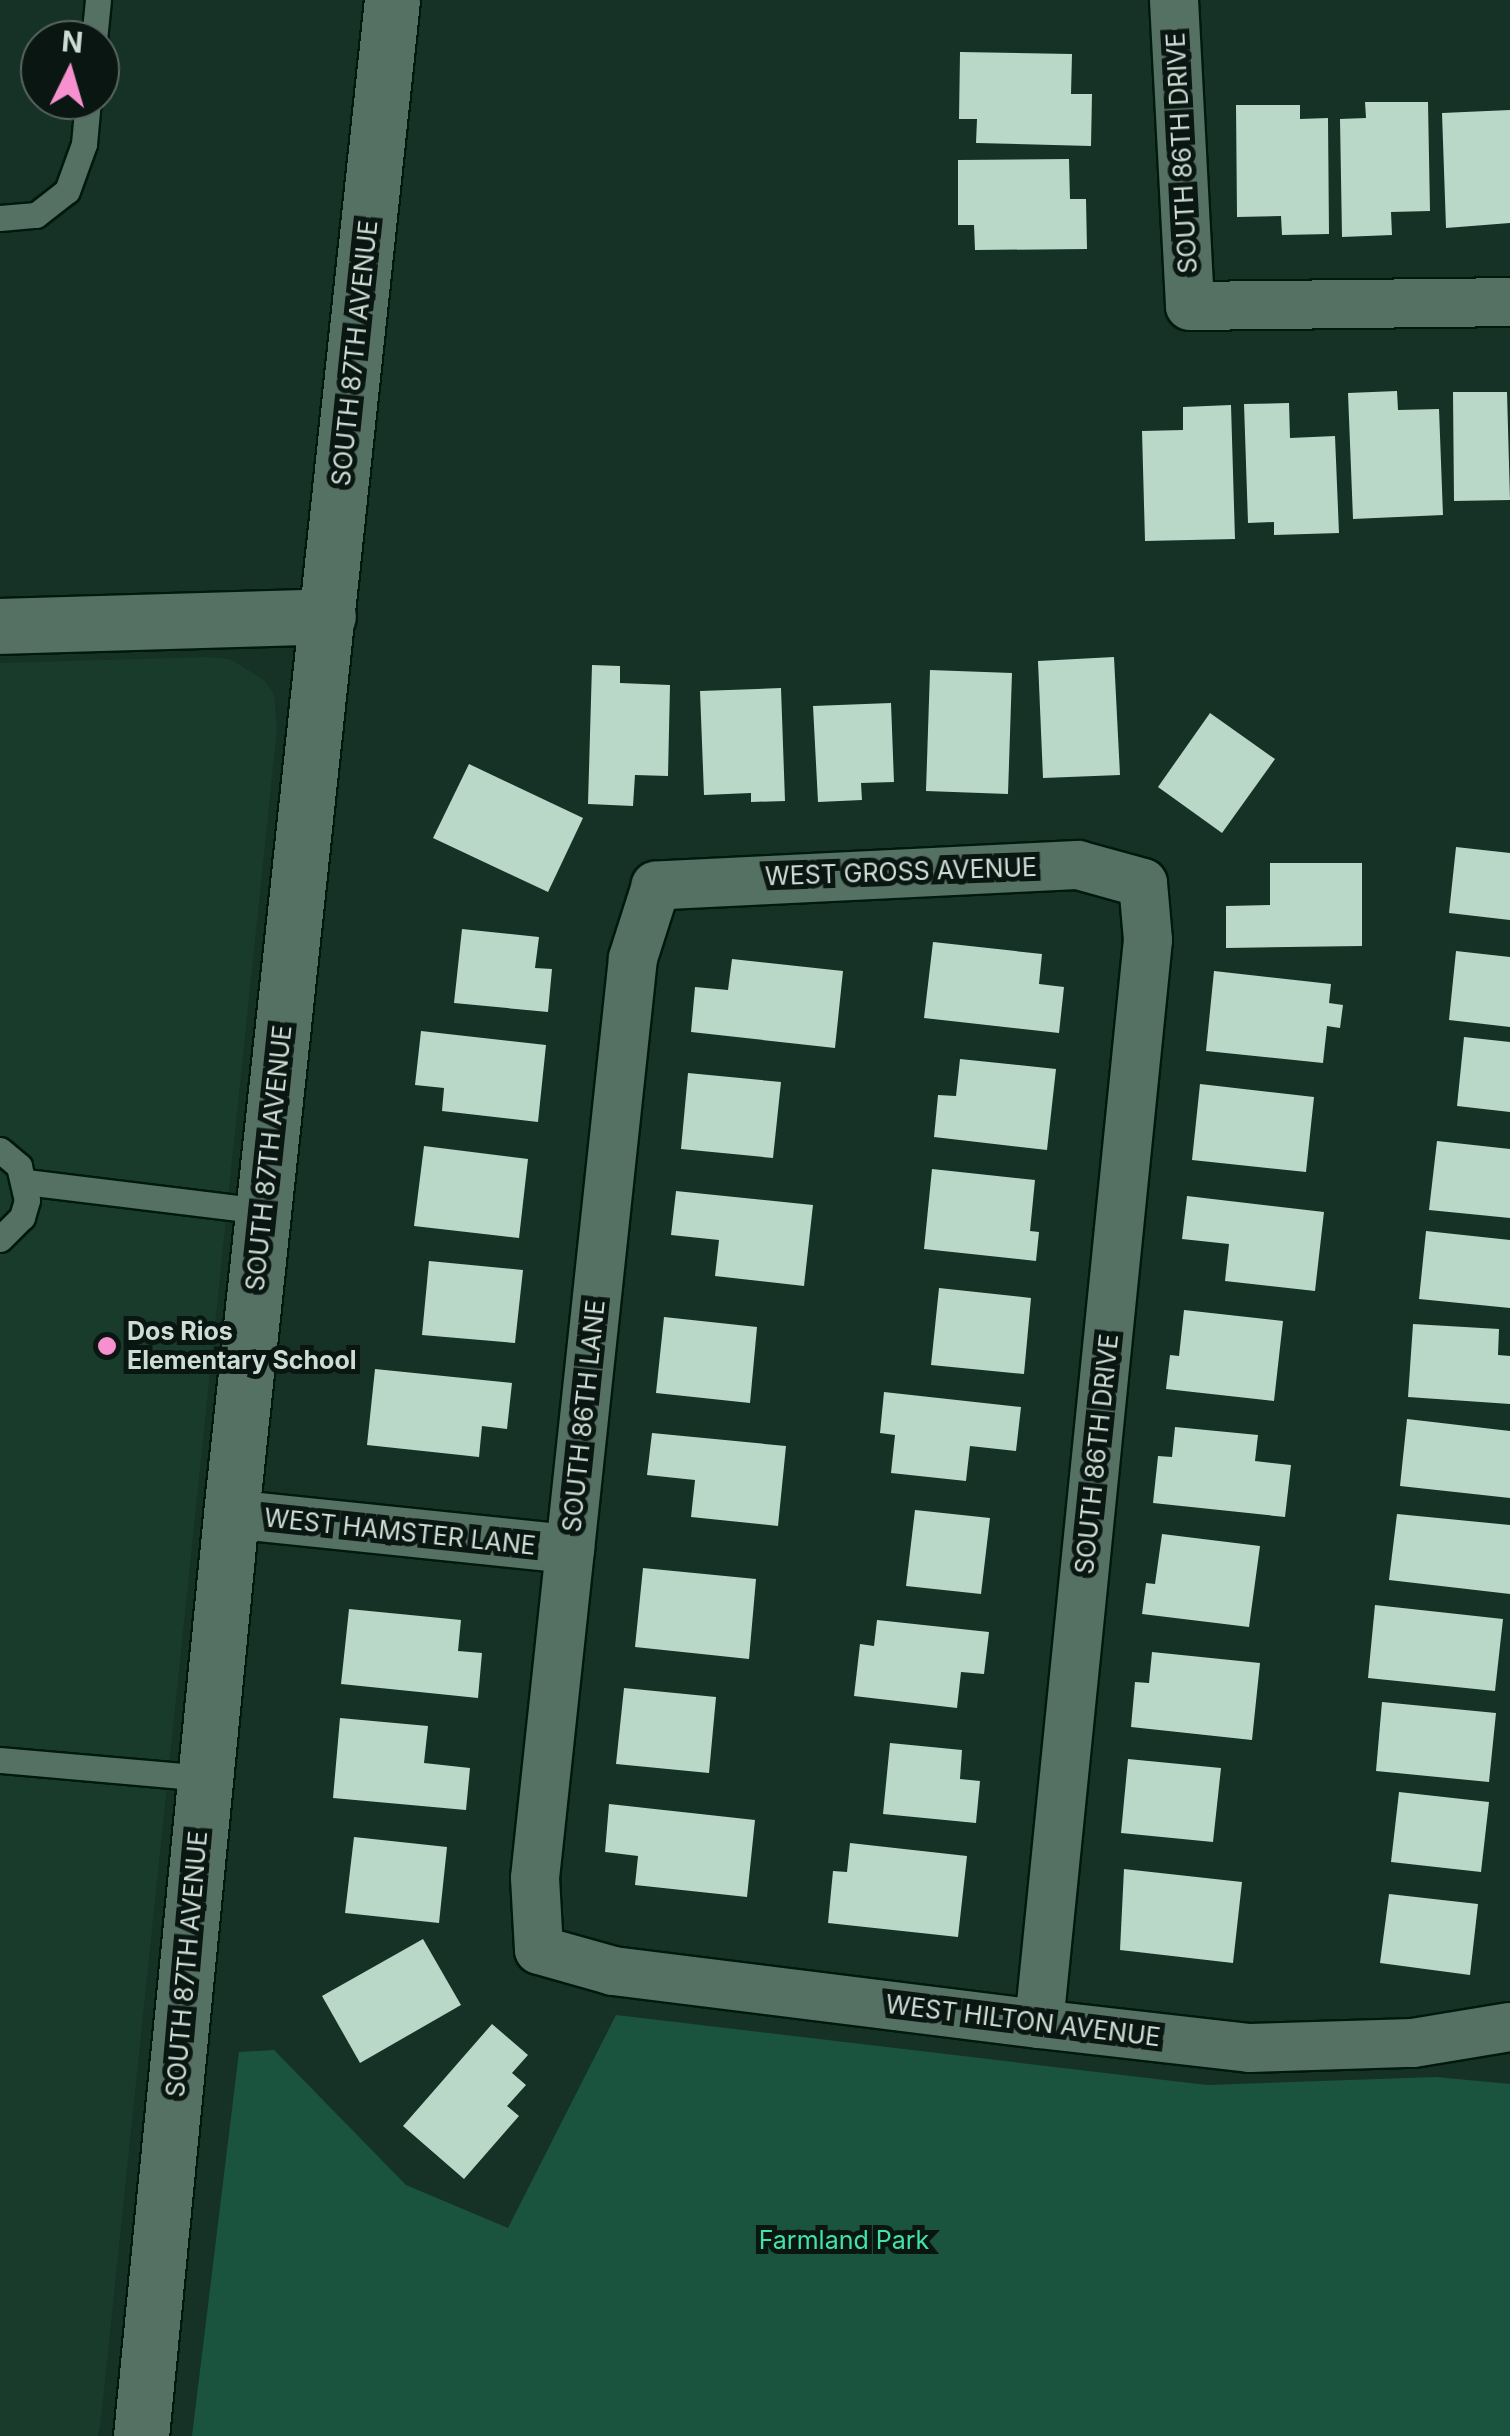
<!DOCTYPE html>
<style>
body{margin:0}
#map{position:relative;width:1510px;height:2436px;overflow:hidden;background:#163125;font-family:Inter,sans-serif}
div>[style]{position:absolute}
[style*='--x']{left:calc(var(--x)*1px);top:calc(var(--y)*1px);width:calc(var(--w)*1px);rotate:calc(var(--a)*1deg)}
.built>*{inset:0;background:#183b2c}
.green>*{inset:0;background:#1b543e}
.building>*{inset:0;background:#b9d8c8}
.roads{filter:drop-shadow(2px 0 #00180e) drop-shadow(-2px 0 #00180e) drop-shadow(0 2px #00180e) drop-shadow(0 -2px #00180e)}
.service>*{height:25px;margin:-12.5px;padding:0 12.5px;transform-origin:12.5px;border-radius:12.5px;background:#547163}
.minor>*{height:48px;margin:-24px;padding:0 24px;transform-origin:24px;border-radius:24px;background:#547163}
.tertiary>*{height:55px;margin:-27.5px;padding:0 27.5px;transform-origin:27.5px;border-radius:27.5px;background:#547163}
.dots>*{width:28px;height:28px;translate:-50% -50%;box-sizing:border-box;border:5px solid #0a1611;border-radius:50%}
span{translate:-50% -50%;white-space:nowrap;text-align:center;line-height:1.15;-webkit-text-stroke:10px #0a1611;paint-order:stroke}
.street-label{font-size:25px;color:#cdddd5}
.poi-label{font-size:25px;color:#cdddd5;font-weight:700}
.left{translate:0 -50%;text-align:left}
.park-label{font-size:25px;color:#43e3a8}
.north{position:absolute;left:20px;top:20px;width:100px;height:100px;box-sizing:border-box;background:#0a1611;border:2px solid #58665f;border-radius:50%;rotate:5deg;font-size:28px;font-weight:700;line-height:40px;text-align:center;color:#cdddd5}
.north::after{content:'';display:block;margin:auto;width:35px;height:45px;background:#f790ce;clip-path:polygon(50% 0,100% 100%,50% 72%,0 100%)}
</style>
<div id="map">
<div class="built">
<div style="clip-path:polygon(207px 657px,230px 659px,264px 680px,274px 694px,277px 729px,101px 2419px,98px 2436px,0 2436px,0 663px)"></div>
</div>
<div class="green">
<div style="clip-path:polygon(616px 2015px,1207px 2085px,1436px 2077px,1510px 2084px,1510px 2436px,192px 2436px,239px 2052px,274px 2050px,406px 2185px,508px 2228px)"></div>
</div>
<div class="building">
<div style="clip-path:polygon(960px 52px,1072px 54px,1071px 94px,1092px 94px,1091px 146px,976px 143px,977px 119px,959px 119px)"></div>
<div style="clip-path:polygon(1365px 102px,1428px 102px,1430px 211px,1391px 212px,1392px 235px,1342px 237px,1340px 119px,1366px 118px)"></div>
<div style="clip-path:polygon(1236px 105px,1300px 105px,1300px 119px,1328px 118px,1329px 234px,1282px 235px,1281px 216px,1237px 217px)"></div>
<div style="clip-path:polygon(1510px 110px,1510px 223px,1446px 228px,1442px 113px)"></div>
<div style="clip-path:polygon(1069px 159px,1070px 199px,1086px 199px,1087px 249px,975px 250px,974px 225px,958px 225px,958px 160px)"></div>
<div style="clip-path:polygon(1397px 391px,1398px 410px,1439px 409px,1443px 515px,1353px 519px,1348px 393px)"></div>
<div style="clip-path:polygon(1453px 392px,1507px 392px,1510px 500px,1454px 501px)"></div>
<div style="clip-path:polygon(1289px 403px,1290px 438px,1335px 436px,1339px 533px,1274px 535px,1274px 522px,1248px 523px,1244px 404px)"></div>
<div style="clip-path:polygon(1231px 405px,1235px 539px,1145px 541px,1142px 431px,1183px 430px,1183px 407px)"></div>
<div style="clip-path:polygon(1114px 657px,1120px 775px,1043px 778px,1038px 661px)"></div>
<div style="clip-path:polygon(592px 665px,620px 666px,620px 683px,670px 685px,668px 776px,635px 775px,633px 806px,588px 804px)"></div>
<div style="clip-path:polygon(930px 670px,1012px 673px,1008px 794px,926px 791px)"></div>
<div style="clip-path:polygon(781px 688px,785px 801px,751px 802px,751px 793px,704px 795px,700px 691px)"></div>
<div style="clip-path:polygon(891px 703px,894px 782px,861px 783px,862px 800px,818px 802px,813px 706px)"></div>
<div style="clip-path:polygon(1210px 713px,1275px 759px,1222px 833px,1158px 787px)"></div>
<div style="clip-path:polygon(469px 764px,583px 818px,548px 892px,433px 838px)"></div>
<div style="clip-path:polygon(1456px 847px,1510px 853px,1510px 920px,1449px 913px)"></div>
<div style="clip-path:polygon(1270px 863px,1362px 863px,1362px 946px,1226px 948px,1226px 906px,1270px 905px)"></div>
<div style="clip-path:polygon(462px 929px,539px 937px,535px 968px,552px 969px,548px 1012px,454px 1003px)"></div>
<div style="clip-path:polygon(933px 942px,1042px 954px,1039px 984px,1064px 987px,1059px 1033px,924px 1018px)"></div>
<div style="clip-path:polygon(1456px 951px,1510px 957px,1510px 1027px,1449px 1020px)"></div>
<div style="clip-path:polygon(732px 959px,843px 971px,835px 1048px,691px 1032px,695px 987px,728px 990px)"></div>
<div style="clip-path:polygon(1214px 971px,1331px 984px,1329px 1003px,1343px 1005px,1340px 1028px,1327px 1026px,1323px 1063px,1206px 1051px)"></div>
<div style="clip-path:polygon(421px 1031px,546px 1045px,538px 1122px,442px 1111px,444px 1088px,415px 1085px)"></div>
<div style="clip-path:polygon(1464px 1037px,1510px 1042px,1510px 1112px,1457px 1106px)"></div>
<div style="clip-path:polygon(960px 1059px,1056px 1069px,1047px 1150px,934px 1137px,938px 1095px,956px 1096px)"></div>
<div style="clip-path:polygon(688px 1073px,781px 1082px,773px 1158px,681px 1149px)"></div>
<div style="clip-path:polygon(1200px 1084px,1314px 1097px,1306px 1172px,1192px 1160px)"></div>
<div style="clip-path:polygon(1437px 1141px,1510px 1149px,1510px 1218px,1429px 1210px)"></div>
<div style="clip-path:polygon(424px 1146px,528px 1159px,519px 1238px,414px 1226px)"></div>
<div style="clip-path:polygon(932px 1169px,1035px 1180px,1030px 1231px,1039px 1232px,1036px 1261px,924px 1249px)"></div>
<div style="clip-path:polygon(676px 1191px,813px 1205px,804px 1286px,715px 1276px,719px 1240px,671px 1235px)"></div>
<div style="clip-path:polygon(1187px 1196px,1324px 1212px,1315px 1291px,1225px 1281px,1229px 1244px,1182px 1239px)"></div>
<div style="clip-path:polygon(1426px 1231px,1510px 1240px,1510px 1308px,1419px 1299px)"></div>
<div style="clip-path:polygon(429px 1261px,523px 1270px,515px 1343px,422px 1335px)"></div>
<div style="clip-path:polygon(939px 1288px,1031px 1298px,1024px 1374px,931px 1365px)"></div>
<div style="clip-path:polygon(1184px 1310px,1283px 1321px,1274px 1401px,1166px 1389px,1170px 1355px,1179px 1356px)"></div>
<div style="clip-path:polygon(664px 1317px,757px 1327px,750px 1403px,656px 1393px)"></div>
<div style="clip-path:polygon(1413px 1324px,1499px 1329px,1498px 1355px,1510px 1356px,1510px 1404px,1408px 1397px)"></div>
<div style="clip-path:polygon(375px 1369px,512px 1383px,507px 1429px,482px 1426px,479px 1457px,367px 1445px)"></div>
<div style="clip-path:polygon(884px 1392px,1021px 1407px,1016px 1451px,970px 1446px,966px 1481px,891px 1473px,895px 1435px,880px 1433px)"></div>
<div style="clip-path:polygon(1407px 1419px,1510px 1431px,1510px 1498px,1400px 1486px)"></div>
<div style="clip-path:polygon(1175px 1427px,1258px 1435px,1255px 1461px,1291px 1465px,1285px 1517px,1153px 1503px,1158px 1456px,1172px 1457px)"></div>
<div style="clip-path:polygon(652px 1433px,786px 1446px,778px 1526px,691px 1517px,695px 1480px,647px 1475px)"></div>
<div style="clip-path:polygon(915px 1510px,990px 1518px,981px 1594px,906px 1586px)"></div>
<div style="clip-path:polygon(1397px 1514px,1510px 1525px,1510px 1594px,1389px 1580px)"></div>
<div style="clip-path:polygon(1162px 1534px,1260px 1546px,1249px 1627px,1142px 1614px,1146px 1583px,1155px 1584px)"></div>
<div style="clip-path:polygon(643px 1568px,756px 1579px,749px 1659px,635px 1647px)"></div>
<div style="clip-path:polygon(1375px 1605px,1503px 1619px,1495px 1691px,1368px 1678px)"></div>
<div style="clip-path:polygon(349px 1609px,461px 1620px,458px 1651px,482px 1653px,478px 1698px,341px 1684px)"></div>
<div style="clip-path:polygon(877px 1620px,989px 1632px,984px 1674px,961px 1672px,957px 1708px,854px 1696px,860px 1644px,874px 1646px)"></div>
<div style="clip-path:polygon(1152px 1652px,1260px 1663px,1252px 1740px,1131px 1727px,1135px 1682px,1149px 1683px)"></div>
<div style="clip-path:polygon(624px 1688px,716px 1697px,709px 1773px,616px 1764px)"></div>
<div style="clip-path:polygon(1382px 1702px,1496px 1713px,1489px 1782px,1376px 1771px)"></div>
<div style="clip-path:polygon(340px 1718px,428px 1726px,424px 1763px,470px 1768px,466px 1810px,333px 1798px)"></div>
<div style="clip-path:polygon(890px 1743px,962px 1750px,960px 1779px,980px 1781px,976px 1823px,883px 1814px)"></div>
<div style="clip-path:polygon(1128px 1759px,1221px 1768px,1213px 1842px,1121px 1833px)"></div>
<div style="clip-path:polygon(1399px 1792px,1489px 1802px,1481px 1872px,1391px 1862px)"></div>
<div style="clip-path:polygon(609px 1804px,755px 1820px,747px 1897px,635px 1885px,638px 1856px,605px 1852px)"></div>
<div style="clip-path:polygon(354px 1837px,447px 1847px,439px 1923px,345px 1913px)"></div>
<div style="clip-path:polygon(850px 1843px,967px 1856px,958px 1937px,828px 1923px,833px 1871px,847px 1872px)"></div>
<div style="clip-path:polygon(1124px 1869px,1242px 1882px,1233px 1963px,1120px 1950px)"></div>
<div style="clip-path:polygon(1389px 1894px,1478px 1904px,1470px 1975px,1380px 1963px)"></div>
<div style="clip-path:polygon(423px 1939px,461px 2005px,360px 2063px,322px 1996px)"></div>
<div style="clip-path:polygon(492px 2024px,528px 2055px,512px 2073px,526px 2085px,507px 2106px,519px 2116px,464px 2179px,403px 2126px)"></div>
</div>
<div class="roads">
<div class="service">
<div style="--x:94;--y:40;--w:40;--a:-84.3"></div>
<div style="--x:0;--y:218;--w:36;--a:-5"></div>
<div style="--x:36;--y:215;--w:39;--a:-38"></div>
<div style="--x:67;--y:191;--w:50;--a:-70.1"></div>
<div style="--x:84;--y:144;--w:44;--a:-84.8"></div>
<div style="--x:0;--y:1150;--w:25;--a:40"></div>
<div style="--x:19;--y:1166;--w:35;--a:77"></div>
<div style="--x:27;--y:1200;--w:18;--a:106"></div>
<div style="--x:22;--y:1217;--w:31;--a:135"></div>
<div style="--x:26;--y:1182;--w:239;--a:7"></div>
<div style="--x:0;--y:1760;--w:205;--a:5"></div>
</div>
<div class="minor">
<div style="--x:1174;--y:0;--w:306;--a:87"></div>
<div style="--x:1190;--y:306;--w:320;--a:-0.7"></div>
<div style="--x:231;--y:1514;--w:341;--a:5.9"></div>
<div style="--x:1039;--y:2024;--w:1089;--a:-84.26"></div>
<div style="--x:1148;--y:940;--w:57;--a:-95"></div>
<div style="--x:1143;--y:883;--w:67;--a:-164.5"></div>
<div style="--x:1078;--y:865;--w:423;--a:177.2"></div>
<div style="--x:656;--y:886;--w:76;--a:107.7"></div>
<div style="--x:633;--y:958;--w:925;--a:96.08"></div>
<div style="--x:535;--y:1878;--w:72;--a:86.8"></div>
<div style="--x:539;--y:1950;--w:77;--a:15.8"></div>
<div style="--x:613;--y:1971;--w:429;--a:7.1"></div>
<div style="--x:1039;--y:2024;--w:212;--a:6.5"></div>
<div style="--x:1250;--y:2048;--w:163;--a:-1.8"></div>
<div style="--x:1413;--y:2043;--w:98;--a:-9.4"></div>
</div>
<div class="tertiary">
<div style="--x:0;--y:626;--w:328;--a:-1.7"></div>
<div style="--x:141;--y:2436;--w:926;--a:-84.42"></div>
<div style="--x:231;--y:1514;--w:1523;--a:-83.93"></div>
</div>
</div>
<div class="dots">
<div style="left:107px;top:1346px;background:#f790ce"></div>
</div>
<div class="street-label">
<span style="left:1182px;top:153px;rotate:-93deg">SOUTH 86TH DRIVE</span>
<span style="left:355px;top:353px;rotate:-84deg">SOUTH 87TH AVENUE</span>
<span style="left:901px;top:872px;rotate:-2deg">WEST GROSS AVENUE</span>
<span style="left:269px;top:1158px;rotate:-84deg">SOUTH 87TH AVENUE</span>
<span style="left:584px;top:1416px;rotate:-84deg">SOUTH 86TH LANE</span>
<span style="left:1097px;top:1454px;rotate:-84deg">SOUTH 86TH DRIVE</span>
<span style="left:400px;top:1532px;rotate:6deg">WEST HAMSTER LANE</span>
<span style="left:187px;top:1964px;rotate:-85deg">SOUTH 87TH AVENUE</span>
<span style="left:1023px;top:2021px;rotate:7deg">WEST HILTON AVENUE</span>
</div>
<div class="poi-label">
<span class="left" style="left:127px;top:1346px">Dos Rios<br>Elementary School</span>
</div>
<div class="park-label">
<span style="left:844px;top:2240px">Farmland Park</span>
</div>
<div class="north">N</div>
</div>
